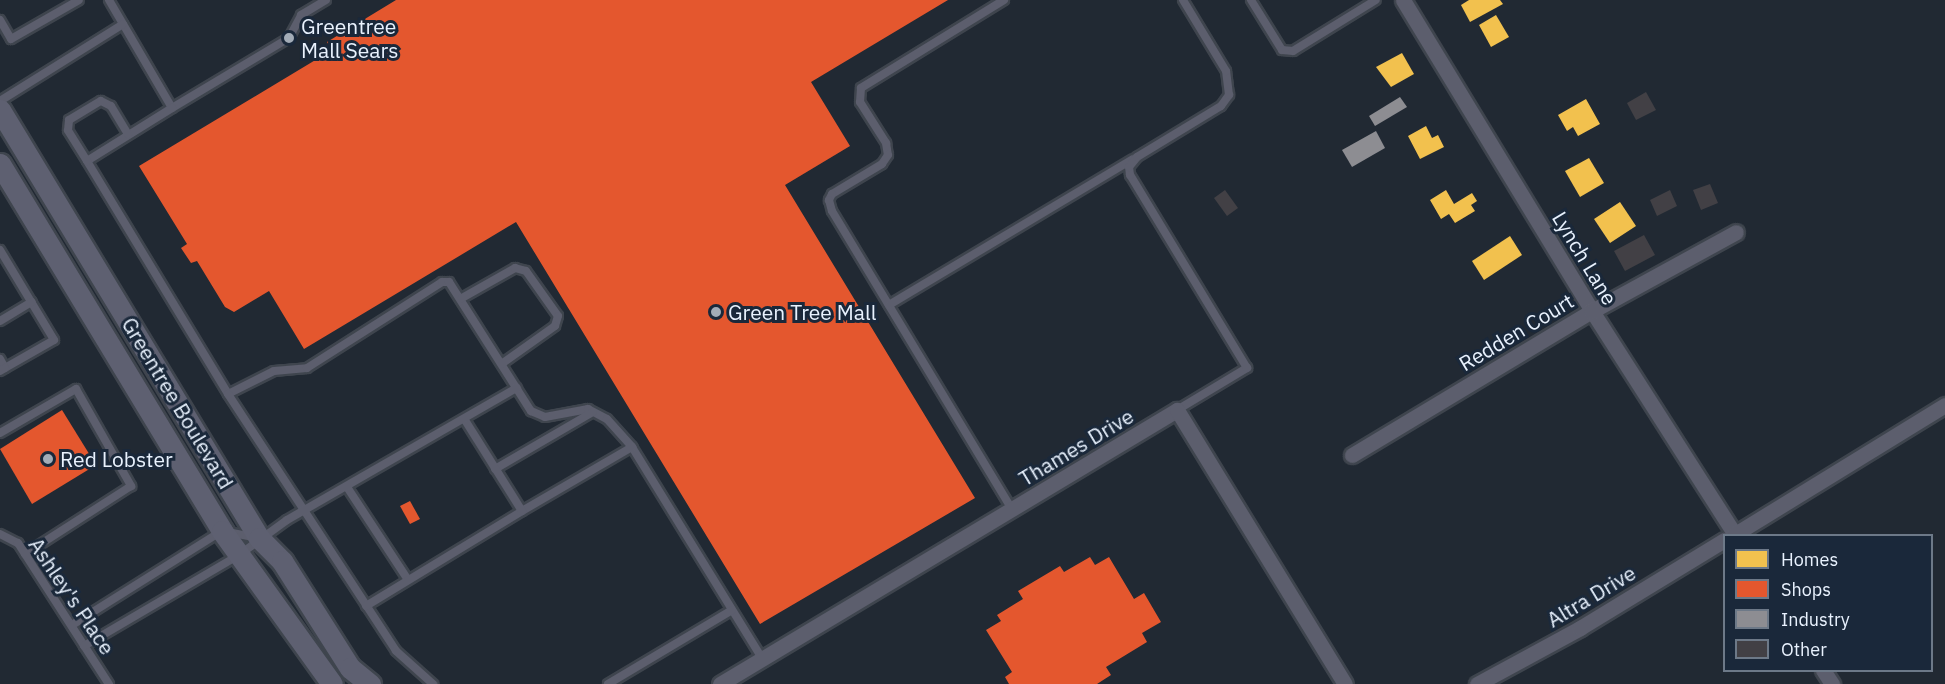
<!DOCTYPE html>
<style>
body{margin:0}
#map{position:relative;width:1945px;height:684px;overflow:hidden;background:#212933;font-family:"IBM Plex Sans",sans-serif}
div>[style]{position:absolute}
[style*='--x']{left:calc(var(--x)*1px);top:calc(var(--y)*1px);width:calc(var(--w)*1px);rotate:calc(var(--a)*1deg)}
.homes>*{inset:0;background:#f2c14e}
.shops>*{inset:0;background:#e4572e}
.industry>*{inset:0;background:#8d8d92}
.building>*{inset:0;background:#424045}
.roads{filter:drop-shadow(2px 0 #3f454e) drop-shadow(-2px 0 #3f454e) drop-shadow(0 2px #3f454e) drop-shadow(0 -2px #3f454e)}
.lane>*{height:8px;margin:-4px;padding:0 4px;transform-origin:4px;border-radius:4px;background:#5c5e6d}
.street>*{height:15px;margin:-7.5px;padding:0 7.5px;transform-origin:7.5px;border-radius:7.5px;background:#5c5e6d}
.secondary>*{height:21px;margin:-10.5px;padding:0 10.5px;transform-origin:10.5px;border-radius:10.5px;background:#5e6071}
.dots>*{width:16px;height:16px;translate:-50% -50%;box-sizing:border-box;border:3px solid #1a283a;border-radius:50%}
span{translate:-50% -50%;white-space:nowrap;text-align:center;line-height:1.15;-webkit-text-stroke:6px #1a283a;paint-order:stroke}
.poi-label{font-size:21px;color:#e9f2fe}
.left{translate:0 -50%;text-align:left}
.street-label{font-size:21px;color:#e9f2fe}
.legend{position:absolute;left:1723px;top:534px;width:210px;height:138px;box-sizing:border-box;background:#1a283a;border:2px solid #6d7988;margin:0;padding:8px 10px;list-style:none;font-size:18px;color:#e9f2fe}
.legend li{display:flex;align-items:center;gap:12px;height:30px}
.legend b{width:30px;border:2px solid #6d7988}
</style>
<div id="map">
<div class="homes">
<div style="clip-path:polygon(1469px 0,1500px 0,1503px 4px,1470px 22px,1461px 5px)"></div>
<div style="clip-path:polygon(1496px 15px,1509px 37px,1491px 47px,1479px 25px)"></div>
<div style="clip-path:polygon(1402px 53px,1414px 74px,1391px 87px,1376px 67px)"></div>
<div style="clip-path:polygon(1586px 99px,1600px 124px,1578px 136px,1573px 127px,1567px 131px,1558px 115px)"></div>
<div style="clip-path:polygon(1426px 126px,1432px 138px,1438px 135px,1444px 147px,1420px 159px,1408px 136px)"></div>
<div style="clip-path:polygon(1589px 158px,1604px 183px,1580px 197px,1565px 171px)"></div>
<div style="clip-path:polygon(1446px 190px,1454px 204px,1472px 193px,1477px 201px,1471px 205px,1475px 211px,1455px 223px,1449px 214px,1441px 219px,1430px 200px)"></div>
<div style="clip-path:polygon(1620px 202px,1636px 226px,1610px 243px,1594px 219px)"></div>
<div style="clip-path:polygon(1510px 236px,1522px 255px,1484px 280px,1472px 261px)"></div>
</div>
<div class="shops">
<div style="clip-path:polygon(396px 0,948px 0,811px 82px,850px 146px,785px 185px,975px 498px,760px 624px,516px 222px,304px 349px,269px 291px,234px 312px,225px 307px,197px 261px,191px 263px,181px 248px,187px 244px,139px 166px,332px 50px,327px 42px)"></div>
<div style="clip-path:polygon(62px 410px,96px 465px,32px 504px,0 449px)"></div>
<div style="clip-path:polygon(410px 501px,420px 519px,410px 524px,400px 506px)"></div>
<div style="clip-path:polygon(1090px 557px,1095px 565px,1109px 557px,1134px 599px,1144px 593px,1161px 622px,1142px 633px,1147px 642px,1106px 667px,1111px 675px,1097px 684px,1009px 684px,1005px 677px,1012px 672px,986px 630px,1001px 621px,997px 615px,1023px 599px,1018px 591px,1060px 566px,1064px 572px)"></div>
</div>
<div class="industry">
<div style="clip-path:polygon(1400px 97px,1407px 107px,1375px 126px,1369px 116px)"></div>
<div style="clip-path:polygon(1376px 131px,1385px 148px,1352px 167px,1342px 150px)"></div>
</div>
<div class="building">
<div style="clip-path:polygon(1646px 92px,1656px 110px,1636px 120px,1627px 103px)"></div>
<div style="clip-path:polygon(1710px 184px,1718px 203px,1701px 210px,1693px 190px)"></div>
<div style="clip-path:polygon(1225px 190px,1238px 208px,1227px 216px,1214px 198px)"></div>
<div style="clip-path:polygon(1670px 190px,1677px 206px,1657px 216px,1650px 200px)"></div>
<div style="clip-path:polygon(1644px 235px,1655px 255px,1625px 271px,1614px 251px)"></div>
</div>
<div class="roads">
<div class="lane">
<div style="--x:109;--y:0;--w:125;--a:59.7"></div>
<div style="--x:172;--y:108;--w:136;--a:-30.9"></div>
<div style="--x:289;--y:38;--w:26;--a:-62"></div>
<div style="--x:301;--y:15;--w:29;--a:-31"></div>
<div style="--x:1004;--y:0;--w:168;--a:148.4"></div>
<div style="--x:861;--y:88;--w:14;--a:94"></div>
<div style="--x:860;--y:102;--w:49;--a:57.6"></div>
<div style="--x:886;--y:143;--w:12;--a:81"></div>
<div style="--x:888;--y:155;--w:11;--a:124"></div>
<div style="--x:882;--y:164;--w:58;--a:149"></div>
<div style="--x:832;--y:194;--w:7;--a:117"></div>
<div style="--x:829;--y:200;--w:11;--a:75"></div>
<div style="--x:832;--y:211;--w:348;--a:58.9"></div>
<div style="--x:1251;--y:0;--w:59;--a:58.2"></div>
<div style="--x:1282;--y:50;--w:11;--a:5"></div>
<div style="--x:1293;--y:51;--w:97;--a:-31.6"></div>
<div style="--x:0;--y:20;--w:22;--a:60"></div>
<div style="--x:11;--y:39;--w:78;--a:-29.8"></div>
<div style="--x:0;--y:101;--w:145;--a:-32"></div>
<div style="--x:172;--y:108;--w:100;--a:148.1"></div>
<div style="--x:87;--y:161;--w:272;--a:58.8"></div>
<div style="--x:228;--y:394;--w:51;--a:-26.6"></div>
<div style="--x:274;--y:371;--w:33;--a:-5"></div>
<div style="--x:307;--y:368;--w:160;--a:-32.5"></div>
<div style="--x:442;--y:282;--w:7;--a:0"></div>
<div style="--x:449;--y:282;--w:153;--a:57.6"></div>
<div style="--x:531;--y:411;--w:15;--a:23"></div>
<div style="--x:545;--y:417;--w:44;--a:-10.5"></div>
<div style="--x:588;--y:409;--w:21;--a:28"></div>
<div style="--x:607;--y:419;--w:38;--a:48"></div>
<div style="--x:632;--y:447;--w:250;--a:58.4"></div>
<div style="--x:87;--y:161;--w:36;--a:-122"></div>
<div style="--x:68;--y:130;--w:10;--a:-84"></div>
<div style="--x:69;--y:120;--w:37;--a:-31"></div>
<div style="--x:101;--y:101;--w:11;--a:27"></div>
<div style="--x:111;--y:106;--w:33;--a:59"></div>
<div style="--x:0;--y:250;--w:105;--a:59"></div>
<div style="--x:54;--y:340;--w:56;--a:150.3"></div>
<div style="--x:462;--y:298;--w:61;--a:-29.5"></div>
<div style="--x:515;--y:268;--w:11;--a:15"></div>
<div style="--x:526;--y:271;--w:55;--a:54.6"></div>
<div style="--x:558;--y:316;--w:10;--a:107"></div>
<div style="--x:555;--y:326;--w:64;--a:144.6"></div>
<div style="--x:889;--y:305;--w:284;--a:-30.9"></div>
<div style="--x:0;--y:321;--w:37;--a:-31"></div>
<div style="--x:0;--y:359;--w:10;--a:61"></div>
<div style="--x:5;--y:368;--w:6;--a:149"></div>
<div style="--x:228;--y:394;--w:307;--a:56.8"></div>
<div style="--x:396;--y:651;--w:50;--a:41.7"></div>
<div style="--x:1177;--y:410;--w:82;--a:-31"></div>
<div style="--x:1247;--y:368;--w:226;--a:-121.2"></div>
<div style="--x:1130;--y:175;--w:8;--a:-97"></div>
<div style="--x:1129;--y:167;--w:13;--a:-51"></div>
<div style="--x:1137;--y:157;--w:98;--a:-31.3"></div>
<div style="--x:1221;--y:106;--w:14;--a:-54"></div>
<div style="--x:1229;--y:95;--w:24;--a:-97"></div>
<div style="--x:1226;--y:71;--w:83;--a:-121.2"></div>
<div style="--x:0;--y:433;--w:88;--a:-30.1"></div>
<div style="--x:76;--y:389;--w:112;--a:60.4"></div>
<div style="--x:131;--y:486;--w:126;--a:147.3"></div>
<div style="--x:495;--y:469;--w:113;--a:-30.2"></div>
<div style="--x:347;--y:487;--w:111;--a:56.7"></div>
<div style="--x:522;--y:511;--w:127;--a:-30.2"></div>
<div style="--x:0;--y:534;--w:20;--a:27"></div>
<div style="--x:18;--y:543;--w:168;--a:57.2"></div>
<div style="--x:366;--y:606;--w:183;--a:-31.3"></div>
<div style="--x:522;--y:511;--w:107;--a:-122.1"></div>
<div style="--x:72;--y:625;--w:177;--a:-32.1"></div>
<div style="--x:222;--y:531;--w:33;--a:11"></div>
<div style="--x:84;--y:646;--w:180;--a:-30.4"></div>
<div style="--x:239;--y:555;--w:59;--a:-36.1"></div>
<div style="--x:287;--y:520;--w:265;--a:-29.9"></div>
<div style="--x:608;--y:684;--w:144;--a:-30.8"></div>
</div>
<div class="street">
<div style="--x:1403;--y:0;--w:364;--a:58.7"></div>
<div style="--x:1592;--y:311;--w:267;--a:57.4"></div>
<div style="--x:1352;--y:455;--w:280;--a:-31"></div>
<div style="--x:1592;--y:311;--w:164;--a:-28.7"></div>
<div style="--x:1732;--y:536;--w:250;--a:-31.6"></div>
<div style="--x:1823;--y:670;--w:17;--a:57"></div>
<div style="--x:720;--y:684;--w:533;--a:-30.95"></div>
<div style="--x:1177;--y:410;--w:321;--a:58.5"></div>
<div style="--x:1477;--y:684;--w:117;--a:-28.5"></div>
<div style="--x:1580;--y:628;--w:169;--a:-31.4"></div>
</div>
<div class="secondary">
<div style="--x:0;--y:110;--w:500;--a:58.82"></div>
<div style="--x:259;--y:538;--w:33;--a:45"></div>
<div style="--x:282;--y:561;--w:127;--a:57.6"></div>
<div style="--x:350;--y:668;--w:26;--a:39"></div>
<div style="--x:0;--y:164;--w:429;--a:58.8"></div>
<div style="--x:222;--y:531;--w:188;--a:54.3"></div>
</div>
</div>
<div class="dots">
<div style="left:289px;top:38px;background:#a3acb7"></div>
<div style="left:716px;top:312px;background:#a3acb7"></div>
<div style="left:48px;top:459px;background:#a3acb7"></div>
</div>
<div class="poi-label">
<span class="left" style="left:301px;top:38px">Greentree<br>Mall Sears</span>
<span class="left" style="left:728px;top:312px">Green Tree Mall</span>
<span class="left" style="left:60px;top:459px">Red Lobster</span>
</div>
<div class="street-label">
<span style="left:1585px;top:258px;rotate:59deg">Lynch Lane</span>
<span style="left:1516px;top:332px;rotate:-31deg">Redden Court</span>
<span style="left:178px;top:403px;rotate:59deg">Greentree Boulevard</span>
<span style="left:1076px;top:447px;rotate:-31deg">Thames Drive</span>
<span style="left:72px;top:596px;rotate:56deg">Ashley's Place</span>
<span style="left:1591px;top:596px;rotate:-31deg">Altra Drive</span>
</div>
<ul class="legend">
<li><b style="height:16px;background:#f2c14e"></b>Homes</li>
<li><b style="height:16px;background:#e4572e"></b>Shops</li>
<li><b style="height:16px;background:#8d8d92"></b>Industry</li>
<li><b style="height:16px;background:#424045"></b>Other</li>
</ul>
</div>
